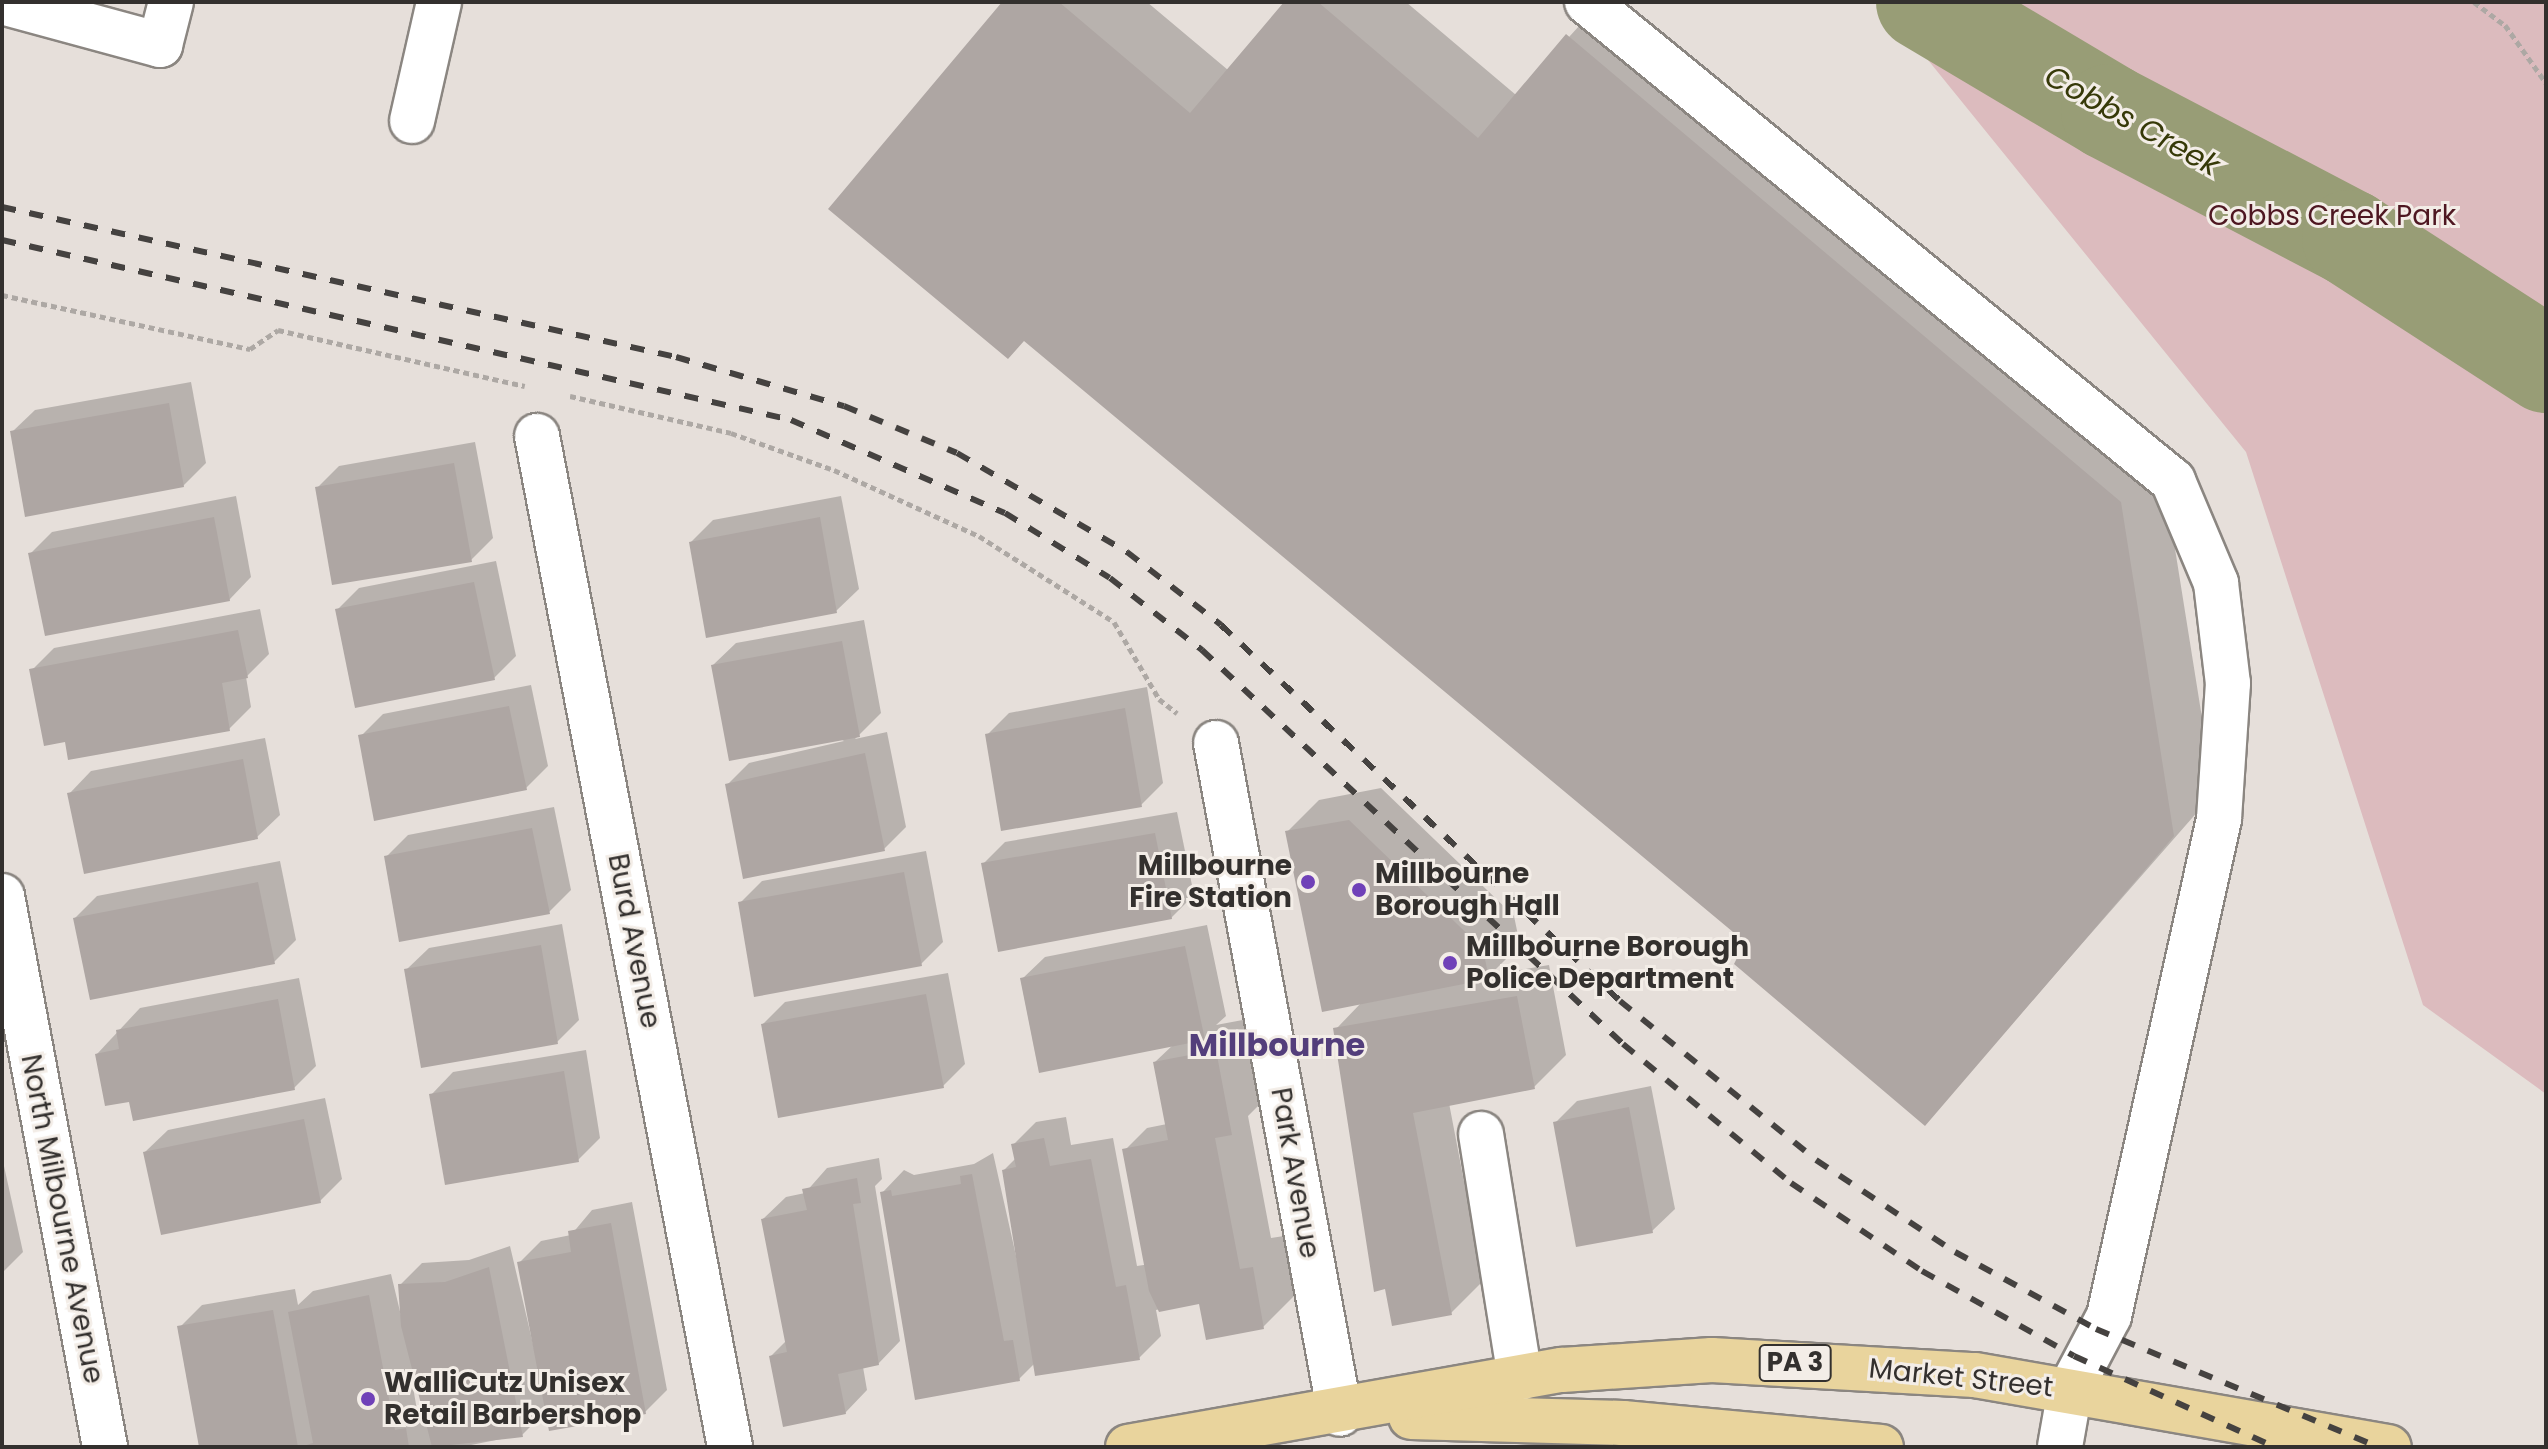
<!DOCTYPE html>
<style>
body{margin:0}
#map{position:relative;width:2548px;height:1449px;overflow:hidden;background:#e6dfda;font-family:Poppins,sans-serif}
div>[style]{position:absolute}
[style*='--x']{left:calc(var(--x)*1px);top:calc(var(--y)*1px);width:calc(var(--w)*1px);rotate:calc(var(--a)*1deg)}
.green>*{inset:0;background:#dcbbbe}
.shadow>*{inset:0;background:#0003}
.river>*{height:96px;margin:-48px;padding:0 48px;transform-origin:48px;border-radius:48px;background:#989d76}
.building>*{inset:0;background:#aea6a3}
.path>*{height:5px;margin-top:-2.5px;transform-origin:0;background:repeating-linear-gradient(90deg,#ada8a4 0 6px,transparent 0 10px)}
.roads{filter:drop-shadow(2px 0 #8b8681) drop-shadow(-2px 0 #8b8681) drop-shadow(0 2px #8b8681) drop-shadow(0 -2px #8b8681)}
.minor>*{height:44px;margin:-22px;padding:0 22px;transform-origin:22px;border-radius:22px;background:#fff}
.major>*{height:44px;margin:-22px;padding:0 22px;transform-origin:22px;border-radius:22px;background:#e9d49d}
.rail>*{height:6px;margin-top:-3px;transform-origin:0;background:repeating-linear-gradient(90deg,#454240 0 14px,transparent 0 28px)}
.dots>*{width:22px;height:22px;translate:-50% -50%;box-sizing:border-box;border:4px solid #f3ede7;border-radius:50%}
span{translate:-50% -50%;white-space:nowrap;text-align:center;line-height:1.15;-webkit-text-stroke:6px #f3ede7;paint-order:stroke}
.shield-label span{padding:2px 6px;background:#f3ede7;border:2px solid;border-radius:6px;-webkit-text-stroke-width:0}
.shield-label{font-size:26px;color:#33302e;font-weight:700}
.park-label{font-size:28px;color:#4e1721}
.poi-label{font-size:28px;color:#33302e;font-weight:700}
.right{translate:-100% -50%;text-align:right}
.left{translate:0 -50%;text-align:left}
.street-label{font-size:28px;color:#33302e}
.water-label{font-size:30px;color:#363908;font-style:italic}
.quarter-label{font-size:32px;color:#533e7b;font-weight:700}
.frame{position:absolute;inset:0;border:4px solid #33302e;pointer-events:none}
</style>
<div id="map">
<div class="green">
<div style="clip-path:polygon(1881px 2px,2546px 2px,2546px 1094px,2423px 1005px,2246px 452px)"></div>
</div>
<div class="shadow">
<div style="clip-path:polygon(1004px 2px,1147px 2px,1228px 70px,1286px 2px,1406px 2px,1516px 95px,1601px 2px,2161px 461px,2214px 793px,1925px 1123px,1747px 941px)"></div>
<div style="clip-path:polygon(191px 382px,206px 463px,183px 486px,12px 432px,35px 410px)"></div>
<div style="clip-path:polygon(475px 442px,493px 538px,471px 560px,317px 488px,339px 466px)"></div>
<div style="clip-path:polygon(236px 496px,251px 577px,229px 600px,30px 554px,52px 532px)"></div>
<div style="clip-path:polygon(841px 496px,859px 589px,836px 611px,691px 542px,713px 520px)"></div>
<div style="clip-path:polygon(496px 561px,516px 656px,494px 678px,337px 610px,359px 588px)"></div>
<div style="clip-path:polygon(260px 609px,269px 654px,246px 677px,251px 707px,229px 729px,67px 740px,32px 670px,54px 648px)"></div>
<div style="clip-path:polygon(864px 620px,881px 713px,855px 739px,887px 732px,906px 827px,884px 849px,727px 785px,749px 763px,844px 741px,713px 665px,736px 643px)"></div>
<div style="clip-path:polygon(531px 685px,548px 766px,526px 788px,361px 736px,383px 714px)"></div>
<div style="clip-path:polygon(1147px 687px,1163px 783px,1141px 805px,987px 735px,1009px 713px)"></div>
<div style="clip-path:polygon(265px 738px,280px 815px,257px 837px,69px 794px,91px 771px)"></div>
<div style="clip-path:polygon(1381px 788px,1514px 916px,1520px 945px,1490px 975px,1549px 965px,1566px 1055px,1534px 1087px,1449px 1103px,1483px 1281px,1451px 1313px,1336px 1029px,1362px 1002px,1287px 832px,1319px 800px)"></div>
<div style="clip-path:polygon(554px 807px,571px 890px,549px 912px,386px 857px,408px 835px)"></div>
<div style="clip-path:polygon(1177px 812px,1194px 895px,1171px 918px,983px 864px,1005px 842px)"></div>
<div style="clip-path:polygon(926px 851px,943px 942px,921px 964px,740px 903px,762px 881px)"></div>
<div style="clip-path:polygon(280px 861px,296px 940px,274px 962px,75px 918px,97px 896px)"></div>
<div style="clip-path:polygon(562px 924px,579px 1020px,557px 1042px,406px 970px,429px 948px)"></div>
<div style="clip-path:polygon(1207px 925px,1226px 1016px,1216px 1025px,1248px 1019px,1263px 1101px,1248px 1116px,1271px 1238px,1284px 1236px,1295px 1295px,1263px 1327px,1200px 1300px,1156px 1310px,1161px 1336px,1139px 1358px,1035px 1363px,1019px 1379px,882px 1193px,904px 1170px,914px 1175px,974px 1164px,993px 1153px,1023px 1287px,1004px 1170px,1016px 1158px,1014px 1144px,1036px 1122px,1066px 1117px,1071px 1145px,1113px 1138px,1137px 1266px,1150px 1264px,1125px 1150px,1147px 1128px,1167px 1124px,1155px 1062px,1174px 1044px,1022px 979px,1045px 957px)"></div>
<div style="clip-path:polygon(948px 973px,965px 1064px,943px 1086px,763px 1024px,785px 1002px)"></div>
<div style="clip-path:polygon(299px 978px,316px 1066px,294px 1088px,130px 1100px,97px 1054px,140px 1008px)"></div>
<div style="clip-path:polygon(586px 1050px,600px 1138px,578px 1160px,431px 1095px,453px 1072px)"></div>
<div style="clip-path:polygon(1651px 1086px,1675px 1209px,1652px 1231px,1555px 1123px,1577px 1101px)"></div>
<div style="clip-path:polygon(325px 1098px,342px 1179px,320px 1201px,145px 1152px,168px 1130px)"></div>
<div style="clip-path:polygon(2px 1157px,23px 1252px,2px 1273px)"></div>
<div style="clip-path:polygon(879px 1158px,882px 1179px,875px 1186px,900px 1341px,878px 1364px,863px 1367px,867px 1390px,845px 1413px,771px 1356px,787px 1340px,763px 1219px,786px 1197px,805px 1193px,827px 1168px)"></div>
<div style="clip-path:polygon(evenodd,632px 1202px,667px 1390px,645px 1412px,547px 1410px,522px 1435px,461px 1447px,201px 1447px,180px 1327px,202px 1305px,295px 1289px,298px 1305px,313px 1291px,391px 1274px,410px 1353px,400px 1285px,422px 1263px,469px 1260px,510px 1246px,537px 1361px,519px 1263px,541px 1241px,571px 1235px,592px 1210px,632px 1202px,419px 1369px,426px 1407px,417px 1410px,410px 1370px,419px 1369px)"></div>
</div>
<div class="river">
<div style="--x:1924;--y:2;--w:215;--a:30.7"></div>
<div style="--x:2109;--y:112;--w:272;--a:27.6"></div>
<div style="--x:2350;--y:238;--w:234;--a:32.9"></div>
</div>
<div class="building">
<div style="clip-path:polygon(1002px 2px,1059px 2px,1190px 113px,1284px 2px,1318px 2px,1478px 138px,1566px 34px,2121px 502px,2174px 836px,1925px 1126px,1734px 964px,1745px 942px,1024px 341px,1008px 359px,828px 209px)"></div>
<div style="clip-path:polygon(169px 403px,184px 487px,25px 517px,10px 431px)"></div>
<div style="clip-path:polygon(454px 463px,472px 562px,332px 585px,315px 487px)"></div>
<div style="clip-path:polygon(214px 517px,230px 601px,45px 636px,28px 553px)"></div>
<div style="clip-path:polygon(820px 517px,837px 613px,706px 638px,689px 542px)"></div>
<div style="clip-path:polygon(474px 582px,495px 680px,355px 708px,335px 609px)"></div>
<div style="clip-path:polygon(238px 630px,248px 678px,222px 683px,230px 731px,68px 760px,65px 742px,44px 746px,29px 669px)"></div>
<div style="clip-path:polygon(842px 641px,860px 737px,729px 761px,711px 665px)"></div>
<div style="clip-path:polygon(509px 706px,527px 790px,374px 821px,358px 735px)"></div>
<div style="clip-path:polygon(1125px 708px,1142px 807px,1001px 831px,985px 734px)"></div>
<div style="clip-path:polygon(865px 753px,885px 851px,743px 879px,725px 784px)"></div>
<div style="clip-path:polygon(243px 759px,258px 839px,84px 874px,67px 793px)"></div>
<div style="clip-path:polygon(1349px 820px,1483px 949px,1489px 979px,1322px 1012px,1285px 831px)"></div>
<div style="clip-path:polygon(532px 828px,550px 914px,399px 942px,384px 856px)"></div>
<div style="clip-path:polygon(1155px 833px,1172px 919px,998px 952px,981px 863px)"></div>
<div style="clip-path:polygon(904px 872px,922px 966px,754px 997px,738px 902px)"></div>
<div style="clip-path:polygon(258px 882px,275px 964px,90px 1000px,73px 918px)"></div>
<div style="clip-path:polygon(541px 945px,558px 1044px,421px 1068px,404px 969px)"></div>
<div style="clip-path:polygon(1185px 946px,1205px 1040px,1039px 1073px,1020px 978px)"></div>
<div style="clip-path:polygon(926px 994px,944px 1088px,778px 1118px,761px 1024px)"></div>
<div style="clip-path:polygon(1517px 996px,1535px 1089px,1413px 1113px,1452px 1315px,1392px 1326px,1385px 1289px,1374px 1292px,1333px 1028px)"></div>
<div style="clip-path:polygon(278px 999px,295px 1090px,133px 1121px,129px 1102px,105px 1106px,95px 1054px,119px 1049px,116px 1030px)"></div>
<div style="clip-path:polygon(1216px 1050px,1232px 1135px,1215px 1138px,1240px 1269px,1253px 1267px,1264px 1329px,1206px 1340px,1199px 1304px,1159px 1312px,1149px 1291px,1122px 1149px,1168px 1140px,1153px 1062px)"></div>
<div style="clip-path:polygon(564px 1071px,579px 1162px,445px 1185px,429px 1094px)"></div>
<div style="clip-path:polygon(1629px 1107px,1653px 1233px,1576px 1247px,1553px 1122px)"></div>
<div style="clip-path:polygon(304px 1119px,321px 1203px,161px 1235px,143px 1152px)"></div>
<div style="clip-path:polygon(1044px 1138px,1050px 1166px,1091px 1159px,1116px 1287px,1126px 1285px,1140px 1360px,1035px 1376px,1002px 1170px,1016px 1167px,1011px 1144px)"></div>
<div style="clip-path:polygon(972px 1174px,1004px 1341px,1013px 1340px,1020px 1381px,915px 1400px,880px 1192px,891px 1190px,892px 1196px,961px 1184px,960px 1176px)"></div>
<div style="clip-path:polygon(857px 1178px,861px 1203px,853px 1204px,879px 1365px,838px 1374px,846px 1414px,783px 1427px,769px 1356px,787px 1352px,761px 1219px,807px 1210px,802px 1189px)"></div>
<div style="clip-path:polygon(611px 1223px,646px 1414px,549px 1431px,517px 1262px,571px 1252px,568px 1231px)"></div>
<div style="clip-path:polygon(489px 1267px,523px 1437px,432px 1447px,401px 1326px,398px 1284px,445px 1282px)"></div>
<div style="clip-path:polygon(369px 1295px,395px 1430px,406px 1428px,409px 1447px,300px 1447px,313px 1443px,288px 1312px)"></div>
<div style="clip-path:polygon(273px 1310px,298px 1447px,199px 1447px,177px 1326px)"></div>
</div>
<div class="path">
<div style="--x:2474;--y:2;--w:39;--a:37"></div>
<div style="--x:2505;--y:25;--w:71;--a:54.7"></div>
<div style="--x:2;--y:295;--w:254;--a:12.3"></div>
<div style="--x:250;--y:349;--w:34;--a:-34"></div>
<div style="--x:278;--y:330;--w:253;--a:12.8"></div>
<div style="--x:570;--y:396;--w:165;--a:12.9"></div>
<div style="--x:731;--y:433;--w:109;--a:19.8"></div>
<div style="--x:834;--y:470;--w:159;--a:24.5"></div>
<div style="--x:979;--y:536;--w:160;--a:32.5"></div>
<div style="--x:1114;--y:622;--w:89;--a:59.7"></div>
<div style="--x:1159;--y:699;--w:23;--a:38"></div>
</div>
<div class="roads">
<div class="minor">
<div style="--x:2;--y:2;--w:164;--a:15.2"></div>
<div style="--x:160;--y:45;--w:44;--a:-75.7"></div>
<div style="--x:1587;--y:2;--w:757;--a:39.26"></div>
<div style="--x:2173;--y:481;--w:111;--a:67.1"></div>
<div style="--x:2216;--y:583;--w:101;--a:83.2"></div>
<div style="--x:2228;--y:683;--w:136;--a:93.8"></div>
<div style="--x:2219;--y:819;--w:509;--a:102.48"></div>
<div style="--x:2109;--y:1316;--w:84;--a:117.8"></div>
<div style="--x:2070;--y:1390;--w:58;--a:100"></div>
<div style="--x:412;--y:121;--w:122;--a:-77.2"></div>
<div style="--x:537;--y:436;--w:1029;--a:79.19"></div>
<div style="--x:1216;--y:743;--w:682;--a:79.53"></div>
<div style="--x:2;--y:896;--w:561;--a:79.41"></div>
<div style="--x:1481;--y:1134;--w:247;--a:80.9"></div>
</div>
<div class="major">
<div style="--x:1411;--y:1417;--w:212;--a:1.6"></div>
<div style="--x:1623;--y:1423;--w:259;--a:5.3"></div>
<div style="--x:1128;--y:1447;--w:441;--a:-10.1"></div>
<div style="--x:1562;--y:1370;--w:150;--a:-3.8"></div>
<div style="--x:1712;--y:1360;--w:263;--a:3.3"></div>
<div style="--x:1975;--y:1375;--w:420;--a:9.9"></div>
</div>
</div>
<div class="rail">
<div style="--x:2;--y:207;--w:690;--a:12.55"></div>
<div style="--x:676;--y:357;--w:175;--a:16.3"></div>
<div style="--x:844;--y:406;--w:122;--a:22.6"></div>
<div style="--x:957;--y:453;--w:197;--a:30.2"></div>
<div style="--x:1127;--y:552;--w:119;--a:37.8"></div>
<div style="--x:1221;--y:625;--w:548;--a:43.3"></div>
<div style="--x:1620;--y:1001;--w:252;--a:39"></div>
<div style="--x:1816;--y:1160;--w:167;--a:33.5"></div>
<div style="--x:1955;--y:1252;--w:161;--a:28.6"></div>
<div style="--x:2096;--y:1329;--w:306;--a:22.7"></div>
<div style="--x:2;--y:240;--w:809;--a:12.85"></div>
<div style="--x:791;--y:420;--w:233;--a:23.5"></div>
<div style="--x:1005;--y:513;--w:123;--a:31.8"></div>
<div style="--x:1110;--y:578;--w:117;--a:38"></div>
<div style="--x:1202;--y:650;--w:577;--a:43.1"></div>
<div style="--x:1623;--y:1044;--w:218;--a:39.6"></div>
<div style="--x:1791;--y:1183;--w:158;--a:33.9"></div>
<div style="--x:1922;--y:1271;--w:174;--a:29.2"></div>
<div style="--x:2074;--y:1356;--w:221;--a:24.4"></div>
</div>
<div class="dots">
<div style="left:1308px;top:882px;background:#7041b8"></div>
<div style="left:1359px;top:890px;background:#7041b8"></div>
<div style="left:1450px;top:963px;background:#7041b8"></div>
<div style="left:368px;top:1399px;background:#7041b8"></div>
</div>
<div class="shield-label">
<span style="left:1795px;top:1363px">PA 3</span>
</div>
<div class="park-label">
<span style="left:2332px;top:216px">Cobbs Creek Park</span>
</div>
<div class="poi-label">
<span class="right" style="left:1292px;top:882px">Millbourne<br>Fire Station</span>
<span class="left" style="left:1375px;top:890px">Millbourne<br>Borough Hall</span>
<span class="left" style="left:1466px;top:963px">Millbourne Borough<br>Police Department</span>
<span class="left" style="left:384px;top:1399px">WalliCutz Unisex<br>Retail Barbershop</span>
</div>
<div class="street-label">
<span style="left:634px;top:941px;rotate:79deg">Burd Avenue</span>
<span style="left:1295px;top:1173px;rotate:80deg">Park Avenue</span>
<span style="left:62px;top:1219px;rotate:79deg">North Milbourne Avenue</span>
<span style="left:1961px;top:1378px;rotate:6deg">Market Street</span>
</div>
<div class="water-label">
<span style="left:2132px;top:121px;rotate:29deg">Cobbs Creek</span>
</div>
<div class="quarter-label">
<span style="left:1277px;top:1045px">Millbourne</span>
</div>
<div class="frame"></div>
</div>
